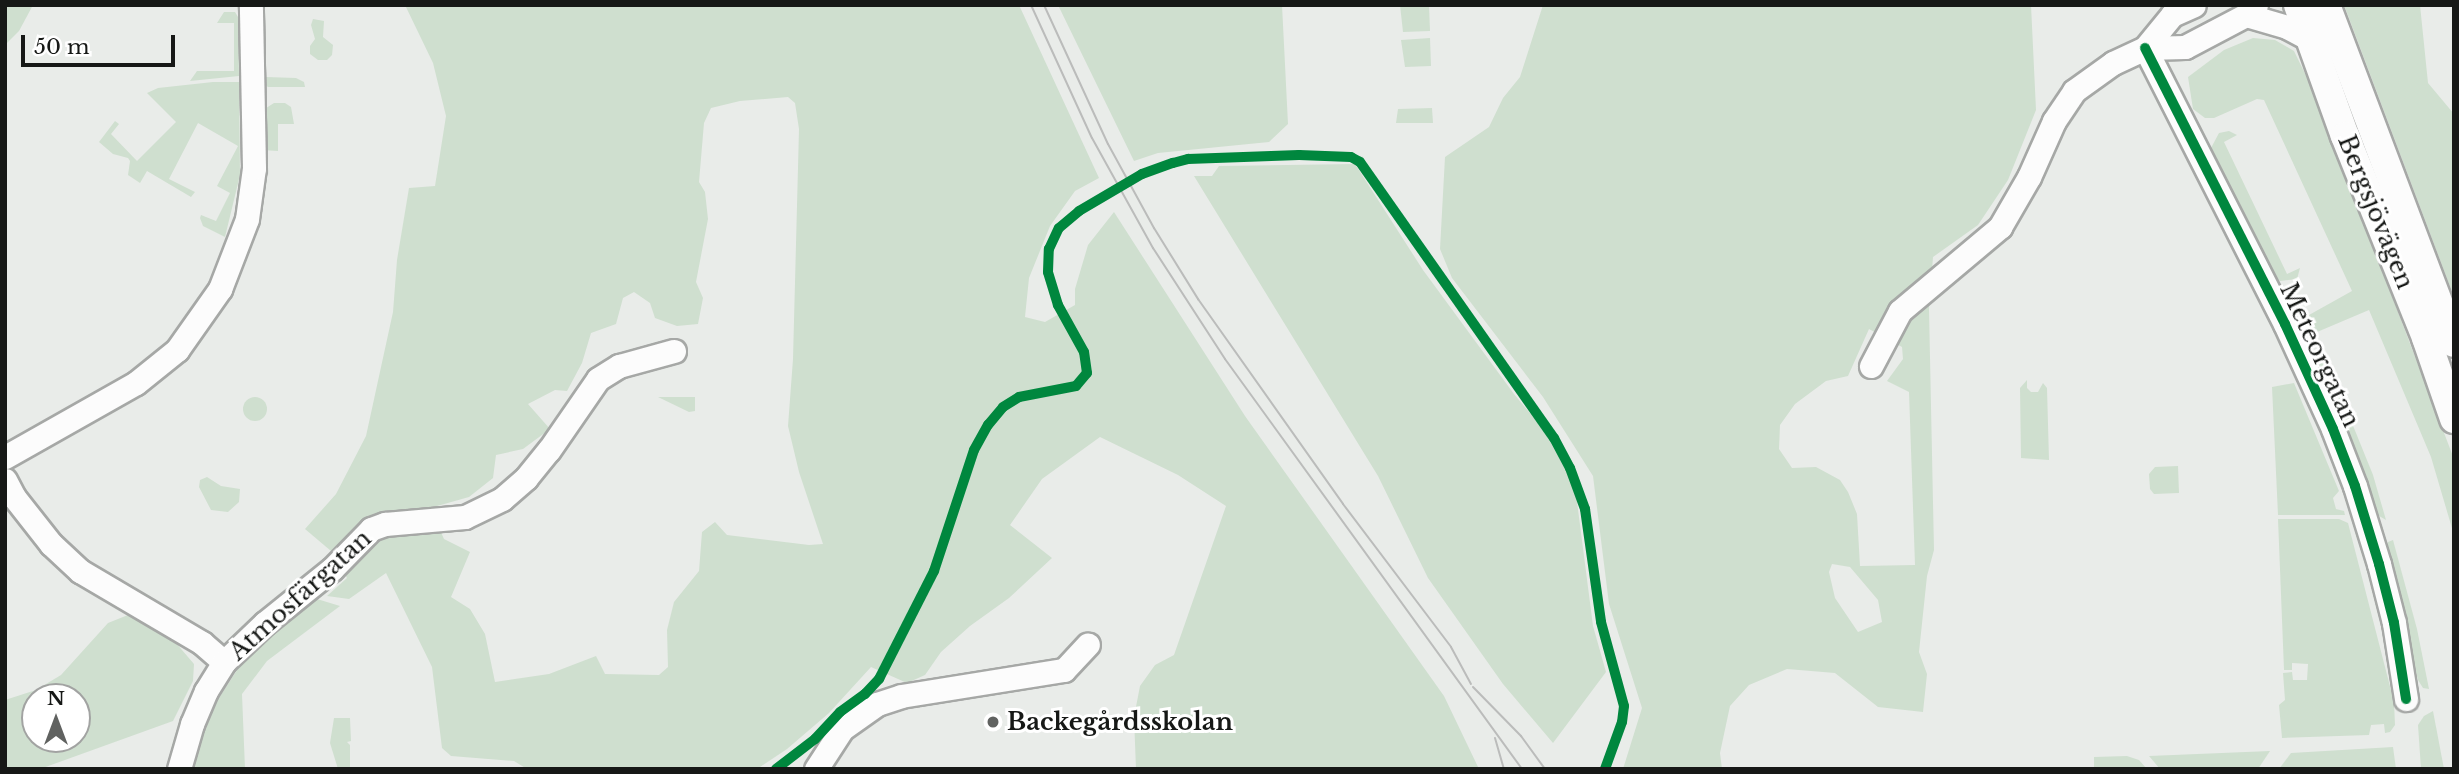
<!DOCTYPE html>
<meta charset="utf-8">
<style>
body{margin:0}
#map{position:relative;width:2459px;height:774px;overflow:hidden;background:#e9ece9;font-family:"Libre Baskerville",serif}
div>[style]{position:absolute}
[style*='--x']{left:calc(var(--x)*1px);top:calc(var(--y)*1px);width:calc(var(--w)*1px);rotate:calc(var(--a)*1deg)}
.green>*{inset:0;background:#cfdfcf}
.round{border-radius:50%}
.roads{filter:drop-shadow(2px 0 #a6a8a6) drop-shadow(-2px 0 #a6a8a6) drop-shadow(0 2px #a6a8a6) drop-shadow(0 -2px #a6a8a6)}
.minor>*{height:23px;margin:-11.5px;padding:0 11.5px;transform-origin:11.5px;border-radius:11.5px;background:#fcfcfc}
.tertiary>*{height:28px;margin:-14px;padding:0 14px;transform-origin:14px;border-radius:14px;background:#fcfcfc}
.tram>*{height:2px;margin:-1px;padding:0 1px;transform-origin:1px;border-radius:1px;background:#bbbcbb}
.cycleway>*{height:10px;margin:-5px;padding:0 5px;transform-origin:5px;border-radius:5px;background:#00873e}
.dots>*{width:19px;height:19px;translate:-50% -50%;box-sizing:border-box;border:4px solid #fff;border-radius:50%}
span{translate:-50% -50%;white-space:nowrap;text-align:center;line-height:1.15;-webkit-text-stroke:6px #fff;paint-order:stroke}
.street-label{font-size:24px;color:#161816}
.poi-label{font-size:24px;color:#161816;font-weight:700}
.left{translate:0 -50%;text-align:left}
.frame{position:absolute;inset:0;border:7px solid #161816;pointer-events:none}
.north{position:absolute;left:21px;top:683px;width:70px;height:70px;box-sizing:border-box;background:#fff;border:2px solid #a2a3a2;border-radius:50%;rotate:0deg;font-size:19px;font-weight:700;line-height:28px;text-align:center;color:#161816}
.north::after{content:'';display:block;margin:auto;width:24px;height:32px;background:#606260;clip-path:polygon(50% 0,100% 100%,50% 72%,0 100%)}
.scale{position:absolute;left:21px;top:35px;width:154px;height:32px;box-sizing:border-box;border:4px solid #161816;border-top:0;padding-left:9px;font-size:21px;line-height:24px;white-space:nowrap;color:#161816;-webkit-text-stroke:5px #fff;paint-order:stroke}
</style>
<div id="map">
<div class="green">
<div style="clip-path:polygon(5px 5px,33px 5px,19px 31px,5px 45px)"></div>
<div style="clip-path:polygon(evenodd,405px 5px,1019px 5px,1099px 178px,1075px 191px,1050px 226px,1029px 278px,1025px 317px,1045px 322px,1075px 305px,1075px 289px,1088px 245px,1114px 212px,1245px 416px,1444px 696px,1479px 769px,1136px 769px,1134px 717px,1140px 686px,1155px 665px,1174px 655px,1226px 506px,1178px 475px,1100px 437px,1042px 479px,1010px 525px,1052px 558px,1009px 598px,970px 626px,941px 652px,925px 675px,907px 683px,871px 667px,829px 713px,787px 749px,757px 769px,527px 769px,514px 761px,451px 756px,442px 748px,432px 667px,386px 573px,349px 599px,327px 596px,347px 578px,331px 551px,305px 529px,336px 494px,366px 436px,393px 312px,397px 260px,409px 188px,435px 186px,446px 116px,433px 63px,405px 5px,788px 97px,795px 103px,799px 129px,793px 359px,788px 426px,799px 472px,823px 544px,809px 545px,727px 535px,715px 522px,702px 532px,699px 571px,674px 602px,667px 630px,668px 667px,659px 675px,605px 674px,596px 656px,549px 674px,495px 682px,485px 634px,470px 609px,451px 597px,470px 552px,444px 539px,430px 508px,469px 497px,493px 478px,496px 455px,523px 449px,550px 429px,528px 404px,555px 390px,567px 391px,582px 363px,591px 333px,616px 324px,623px 298px,634px 292px,650px 303px,655px 318px,677px 326px,698px 324px,703px 298px,696px 282px,708px 219px,705px 192px,699px 182px,704px 123px,711px 108px,740px 101px,788px 97px)"></div>
<div style="clip-path:polygon(1058px 5px,1282px 5px,1288px 124px,1269px 142px,1158px 153px,1134px 161px)"></div>
<div style="clip-path:polygon(1400px 5px,1429px 5px,1430px 31px,1403px 32px)"></div>
<div style="clip-path:polygon(evenodd,1543px 5px,2031px 5px,2036px 110px,2008px 180px,1978px 225px,1933px 257px,1929px 309px,1934px 550px,1927px 576px,1919px 652px,1927px 674px,1923px 712px,1878px 707px,1835px 673px,1787px 669px,1749px 685px,1730px 706px,1720px 753px,1722px 769px,1623px 769px,1642px 708px,1609px 604px,1593px 476px,1543px 397px,1452px 278px,1440px 249px,1445px 157px,1489px 127px,1503px 98px,1520px 77px,1543px 5px,1869px 329px,1902px 347px,1903px 359px,1887px 381px,1909px 392px,1915px 565px,1860px 566px,1857px 514px,1848px 492px,1840px 480px,1816px 467px,1792px 468px,1779px 449px,1780px 425px,1795px 404px,1826px 381px,1848px 376px,1869px 329px,1543px 5px,1832px 564px,1850px 567px,1878px 600px,1882px 622px,1858px 632px,1835px 598px,1829px 572px,1832px 564px)"></div>
<div style="clip-path:polygon(2344px 5px,2420px 5px,2428px 83px,2454px 114px,2454px 297px)"></div>
<div style="clip-path:polygon(224px 12px,235px 12px,238px 17px,239px 76px,190px 81px,197px 71px,234px 71px,234px 23px,217px 23px)"></div>
<div style="clip-path:polygon(313px 19px,324px 21px,323px 37px,333px 45px,332px 55px,327px 60px,318px 60px,310px 54px,310px 46px,315px 39px,311px 25px)"></div>
<div style="clip-path:polygon(1430px 38px,1431px 66px,1405px 67px,1401px 40px)"></div>
<div style="clip-path:polygon(2253px 38px,2275px 40px,2294px 51px,2315px 94px,2454px 459px,2454px 535px,2431px 457px,2369px 310px,2310px 335px,2300px 331px,2300px 320px,2352px 291px,2264px 100px,2257px 99px,2214px 118px,2205px 118px,2193px 109px,2188px 77px,2224px 50px)"></div>
<div style="clip-path:polygon(266px 77px,296px 78px,304px 82px,305px 87px,268px 87px,262px 83px)"></div>
<div style="clip-path:polygon(213px 82px,239px 82px,240px 175px,225px 237px,203px 226px,200px 218px,201px 215px,216px 221px,230px 193px,217px 186px,238px 146px,198px 123px,169px 179px,195px 192px,191px 197px,147px 171px,140px 183px,128px 175px,130px 161px,128px 158px,113px 154px,99px 142px,115px 121px,119px 124px,111px 134px,137px 161px,176px 122px,147px 93px,158px 88px)"></div>
<div style="clip-path:polygon(274px 103px,285px 103px,291px 107px,294px 124px,278px 124px,278px 151px,262px 150px,263px 110px)"></div>
<div style="clip-path:polygon(1432px 108px,1433px 123px,1396px 123px,1398px 109px)"></div>
<div style="clip-path:polygon(2229px 131px,2237px 135px,2224px 142px,2287px 274px,2300px 268px,2297px 279px,2280px 281px,2270px 272px,2211px 148px,2219px 133px)"></div>
<div style="clip-path:polygon(1355px 164px,1423px 270px,1514px 394px,1543px 429px,1575px 486px,1593px 626px,1606px 672px,1553px 743px,1503px 684px,1428px 578px,1378px 476px,1194px 176px,1212px 176px,1219px 166px)"></div>
<div style="clip-path:polygon(2324px 354px,2373px 475px,2386px 520px,2374px 513px,2318px 367px,2316px 358px)"></div>
<div style="clip-path:polygon(2027px 380px,2027px 388px,2031px 392px,2038px 392px,2043px 383px,2047px 388px,2049px 460px,2021px 458px,2020px 388px)"></div>
<div style="clip-path:polygon(2294px 383px,2339px 491px,2333px 498px,2336px 509px,2344px 511px,2345px 515px,2278px 515px,2272px 387px)"></div>
<div class="round" style="left:243px;top:397px;width:24px;height:24px"></div>
<div style="clip-path:polygon(658px 397px,695px 397px,695px 411px,689px 412px)"></div>
<div style="clip-path:polygon(2178px 466px,2179px 493px,2154px 494px,2150px 489px,2149px 474px,2155px 467px)"></div>
<div style="clip-path:polygon(207px 477px,221px 486px,240px 489px,239px 502px,228px 512px,211px 510px,199px 487px,200px 480px)"></div>
<div style="clip-path:polygon(2278px 519px,2339px 519px,2348px 523px,2394px 702px,2395px 725px,2390px 732px,2385px 733px,2384px 724px,2371px 725px,2369px 735px,2282px 738px,2279px 705px,2285px 700px,2283px 673px,2292px 672px,2293px 680px,2307px 680px,2308px 664px,2292px 663px,2292px 670px,2284px 670px)"></div>
<div style="clip-path:polygon(2393px 540px,2417px 629px,2429px 689px,2423px 688px,2418px 680px,2386px 549px,2388px 542px)"></div>
<div style="clip-path:polygon(317px 599px,340px 606px,267px 661px,242px 694px,245px 769px,190px 769px,208px 715px,239px 667px,262px 643px)"></div>
<div style="clip-path:polygon(evenodd,128px 615px,147px 622px,176px 643px,194px 664px,193px 681px,173px 721px,40px 769px,5px 769px,5px 700px,36px 690px,61px 675px,108px 623px,128px 615px,35px 697px,77px 697px,77px 739px,35px 739px,35px 697px)"></div>
<div style="clip-path:polygon(2433px 711px,2444px 769px,2421px 769px,2418px 725px,2424px 716px)"></div>
<div style="clip-path:polygon(334px 718px,350px 718px,351px 741px,347px 742px,350px 745px,350px 769px,338px 769px,330px 743px)"></div>
<div style="clip-path:polygon(2393px 747px,2396px 769px,2279px 769px,2291px 753px)"></div>
<div style="clip-path:polygon(2270px 751px,2258px 769px,2160px 769px,2149px 756px)"></div>
<div style="clip-path:polygon(2127px 756px,2139px 760px,2147px 769px,2094px 769px,2094px 757px)"></div>
</div>
<div class="roads">
<div class="minor">
<div style="--x:2246;--y:15;--w:43;--a:16.3"></div>
<div style="--x:2287;--y:27;--w:24;--a:28"></div>
<div style="--x:2145;--y:48;--w:309;--a:63.1"></div>
<div style="--x:2285;--y:324;--w:115;--a:65.4"></div>
<div style="--x:2333;--y:429;--w:61;--a:68.9"></div>
<div style="--x:2355;--y:486;--w:82;--a:72.9"></div>
<div style="--x:2379;--y:564;--w:61;--a:75.7"></div>
<div style="--x:2394;--y:623;--w:77;--a:81"></div>
<div style="--x:2145;--y:48;--w:43;--a:-50.7"></div>
<div style="--x:2172;--y:15;--w:24;--a:-24"></div>
<div style="--x:1871;--y:366;--w:62;--a:-62.2"></div>
<div style="--x:1900;--y:311;--w:131;--a:-40"></div>
<div style="--x:2000;--y:227;--w:58;--a:-59.9"></div>
<div style="--x:2029;--y:177;--w:61;--a:-65.9"></div>
<div style="--x:2054;--y:121;--w:36;--a:-56"></div>
<div style="--x:2074;--y:91;--w:48;--a:-35.7"></div>
<div style="--x:2113;--y:63;--w:35;--a:-25"></div>
<div style="--x:2145;--y:48;--w:40;--a:-1.4"></div>
<div style="--x:2185;--y:47;--w:69;--a:-27.7"></div>
<div style="--x:2246;--y:15;--w:14;--a:-45"></div>
<div style="--x:5;--y:457;--w:150;--a:-29.5"></div>
<div style="--x:136;--y:383;--w:53;--a:-38.8"></div>
<div style="--x:177;--y:350;--w:75;--a:-54.8"></div>
<div style="--x:220;--y:289;--w:75;--a:-68.9"></div>
<div style="--x:247;--y:219;--w:51;--a:-82.2"></div>
<div style="--x:254;--y:168;--w:163;--a:-91.1"></div>
<div style="--x:5;--y:480;--w:19;--a:62"></div>
<div style="--x:14;--y:497;--w:60;--a:51.8"></div>
<div style="--x:51;--y:544;--w:40;--a:43"></div>
<div style="--x:80;--y:571;--w:142;--a:30.5"></div>
<div style="--x:202;--y:643;--w:29;--a:41"></div>
<div style="--x:179;--y:769;--w:47;--a:-73.9"></div>
<div style="--x:192;--y:724;--w:36;--a:-67"></div>
<div style="--x:206;--y:691;--w:34;--a:-58"></div>
<div style="--x:224;--y:662;--w:57;--a:-43.6"></div>
<div style="--x:265;--y:623;--w:86;--a:-38.9"></div>
<div style="--x:332;--y:569;--w:56;--a:-45.7"></div>
<div style="--x:371;--y:529;--w:15;--a:-20"></div>
<div style="--x:385;--y:524;--w:80;--a:-5"></div>
<div style="--x:465;--y:517;--w:41;--a:-25.9"></div>
<div style="--x:502;--y:499;--w:32;--a:-41"></div>
<div style="--x:526;--y:478;--w:36;--a:-51"></div>
<div style="--x:549;--y:450;--w:86;--a:-55.4"></div>
<div style="--x:598;--y:379;--w:25;--a:-32"></div>
<div style="--x:619;--y:366;--w:57;--a:-15.3"></div>
<div style="--x:816;--y:769;--w:48;--a:-57"></div>
<div style="--x:842;--y:729;--w:43;--a:-35.5"></div>
<div style="--x:877;--y:704;--w:25;--a:-18"></div>
<div style="--x:901;--y:696;--w:165;--a:-9.1"></div>
<div style="--x:1064;--y:670;--w:35;--a:-47"></div>
</div>
<div class="tertiary">
<div style="--x:2298;--y:5;--w:139;--a:70.3"></div>
<div style="--x:2345;--y:136;--w:218;--a:68.1"></div>
<div style="--x:2426;--y:338;--w:86;--a:70.9"></div>
<div style="--x:2326;--y:5;--w:361;--a:69.3"></div>
</div>
</div>
<div class="tram">
<div style="--x:1031;--y:5;--w:146;--a:65.4"></div>
<div style="--x:1092;--y:138;--w:126;--a:61"></div>
<div style="--x:1153;--y:248;--w:132;--a:57"></div>
<div style="--x:1225;--y:359;--w:506;--a:54.08"></div>
<div style="--x:1044;--y:5;--w:153;--a:65.3"></div>
<div style="--x:1108;--y:144;--w:96;--a:61.3"></div>
<div style="--x:1154;--y:228;--w:84;--a:58.2"></div>
<div style="--x:1198;--y:299;--w:251;--a:54.7"></div>
<div style="--x:1343;--y:504;--w:179;--a:52.9"></div>
<div style="--x:1451;--y:647;--w:42;--a:61.6"></div>
<div style="--x:1473;--y:687;--w:69;--a:45.6"></div>
<div style="--x:1521;--y:736;--w:41;--a:54"></div>
<div style="--x:1495;--y:738;--w:32;--a:74"></div>
</div>
<div class="cycleway">
<div style="--x:2145;--y:48;--w:309;--a:63.1"></div>
<div style="--x:2285;--y:324;--w:115;--a:65.4"></div>
<div style="--x:2333;--y:429;--w:61;--a:68.9"></div>
<div style="--x:2355;--y:486;--w:82;--a:72.9"></div>
<div style="--x:2379;--y:564;--w:61;--a:75.7"></div>
<div style="--x:2394;--y:623;--w:77;--a:81"></div>
<div style="--x:776;--y:769;--w:49;--a:-37.6"></div>
<div style="--x:815;--y:739;--w:37;--a:-47"></div>
<div style="--x:840;--y:712;--w:31;--a:-36"></div>
<div style="--x:865;--y:694;--w:21;--a:-47"></div>
<div style="--x:879;--y:679;--w:121;--a:-63"></div>
<div style="--x:934;--y:571;--w:127;--a:-71.7"></div>
<div style="--x:974;--y:450;--w:29;--a:-61"></div>
<div style="--x:988;--y:425;--w:23;--a:-50"></div>
<div style="--x:1003;--y:407;--w:19;--a:-32"></div>
<div style="--x:1019;--y:397;--w:58;--a:-10.9"></div>
<div style="--x:1076;--y:386;--w:17;--a:-50"></div>
<div style="--x:1087;--y:373;--w:21;--a:-98"></div>
<div style="--x:1084;--y:352;--w:54;--a:-119"></div>
<div style="--x:1058;--y:305;--w:34;--a:-107"></div>
<div style="--x:1048;--y:272;--w:23;--a:-88"></div>
<div style="--x:1049;--y:249;--w:23;--a:-65"></div>
<div style="--x:1059;--y:228;--w:26;--a:-40"></div>
<div style="--x:1079;--y:211;--w:73;--a:-30.4"></div>
<div style="--x:1142;--y:174;--w:33;--a:-20"></div>
<div style="--x:1173;--y:163;--w:16;--a:-15"></div>
<div style="--x:1188;--y:159;--w:111;--a:-2.1"></div>
<div style="--x:1299;--y:155;--w:52;--a:2.2"></div>
<div style="--x:1351;--y:157;--w:10;--a:29"></div>
<div style="--x:1360;--y:162;--w:337;--a:54.9"></div>
<div style="--x:1554;--y:438;--w:34;--a:62"></div>
<div style="--x:1570;--y:468;--w:44;--a:69.9"></div>
<div style="--x:1585;--y:509;--w:114;--a:81.9"></div>
<div style="--x:1601;--y:622;--w:87;--a:74.7"></div>
<div style="--x:1624;--y:706;--w:16;--a:97"></div>
<div style="--x:1622;--y:722;--w:50;--a:109.9"></div>
</div>
<div class="dots">
<div style="left:993px;top:722px;background:#606260"></div>
</div>
<div class="street-label">
<span style="left:2376px;top:212px;rotate:68deg">Bergsjövägen</span>
<span style="left:2320px;top:355px;rotate:65deg">Meteorgatan</span>
<span style="left:300px;top:595px;rotate:-42deg">Atmosfärgatan</span>
</div>
<div class="poi-label">
<span class="left" style="left:1007px;top:722px">Backegårdsskolan</span>
</div>
<div class="frame"></div>
<div class="north">N</div>
<div class="scale">50 m</div>
</div>
